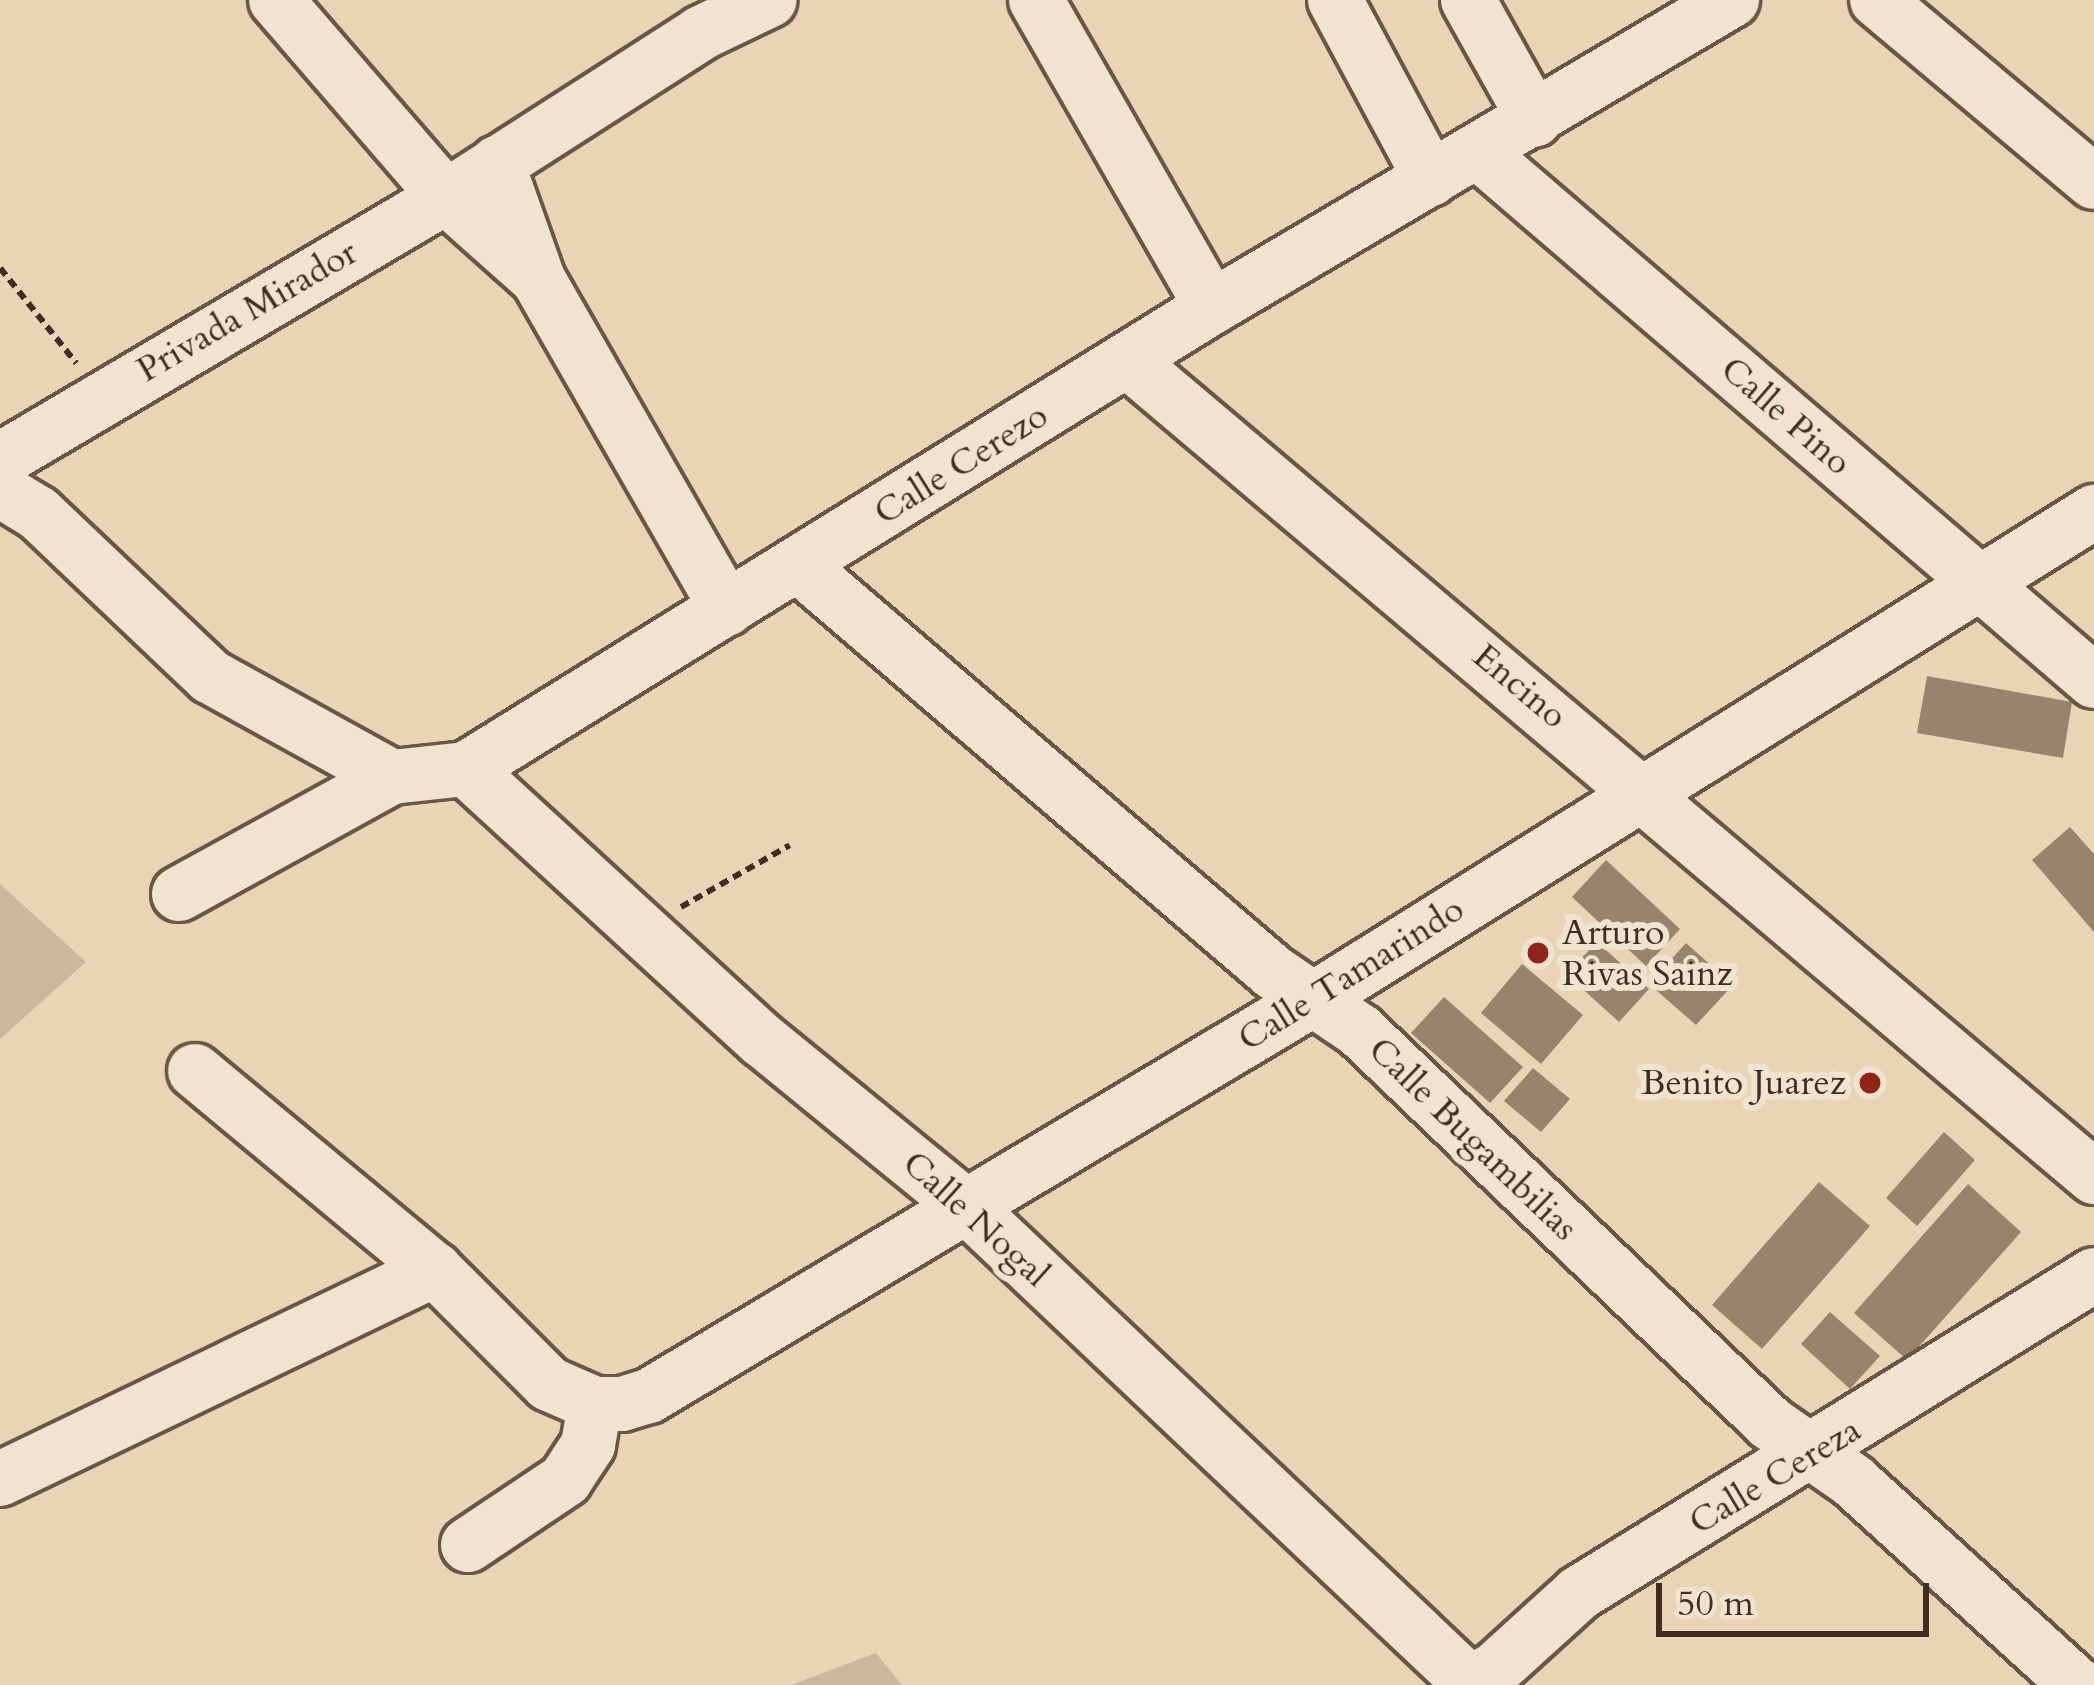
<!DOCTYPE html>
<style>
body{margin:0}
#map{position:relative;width:2094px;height:1685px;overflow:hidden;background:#e9d4b5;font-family:Cardo,serif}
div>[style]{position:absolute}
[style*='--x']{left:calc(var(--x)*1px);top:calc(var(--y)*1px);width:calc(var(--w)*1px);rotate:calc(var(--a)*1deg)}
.green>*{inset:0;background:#ccb79c}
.building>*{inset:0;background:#98836d}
.path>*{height:6px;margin-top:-3px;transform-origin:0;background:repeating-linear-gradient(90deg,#402c20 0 9px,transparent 0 15px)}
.roads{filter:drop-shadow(3px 0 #6a5645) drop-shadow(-3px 0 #6a5645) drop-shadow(0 3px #6a5645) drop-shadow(0 -3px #6a5645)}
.minor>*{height:54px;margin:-27px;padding:0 27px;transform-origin:27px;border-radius:27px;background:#f1e3cf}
.dots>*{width:33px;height:33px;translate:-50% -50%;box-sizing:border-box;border:6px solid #f1e3cf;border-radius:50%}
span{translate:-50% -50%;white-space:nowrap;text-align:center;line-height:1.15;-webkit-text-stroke:12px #f1e3cf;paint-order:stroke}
.street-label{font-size:36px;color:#402c20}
.poi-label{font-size:36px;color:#402c20}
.left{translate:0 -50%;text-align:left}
.right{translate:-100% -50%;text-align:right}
.scale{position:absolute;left:1656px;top:1583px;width:273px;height:54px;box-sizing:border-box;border:6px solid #402c20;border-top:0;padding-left:15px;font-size:36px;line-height:42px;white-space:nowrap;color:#402c20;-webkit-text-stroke:9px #f1e3cf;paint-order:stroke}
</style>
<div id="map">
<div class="green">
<div style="clip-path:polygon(0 884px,86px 962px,0 1039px)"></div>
<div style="clip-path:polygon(876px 1653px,902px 1685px,791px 1685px)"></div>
</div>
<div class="building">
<div style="clip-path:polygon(1927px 676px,2072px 702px,2063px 758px,1917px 733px)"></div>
<div style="clip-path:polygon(2070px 827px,2094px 854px,2094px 932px,2032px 860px)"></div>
<div style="clip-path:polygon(1606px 860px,1680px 929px,1646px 966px,1572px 897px)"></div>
<div style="clip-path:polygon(1597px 942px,1649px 989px,1619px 1022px,1566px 974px)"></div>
<div style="clip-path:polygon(1686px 943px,1733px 985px,1696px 1025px,1649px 984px)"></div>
<div style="clip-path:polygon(1522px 964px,1583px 1015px,1541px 1064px,1481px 1013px)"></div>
<div style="clip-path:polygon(1444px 997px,1523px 1067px,1490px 1103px,1411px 1033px)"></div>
<div style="clip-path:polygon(1533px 1068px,1570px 1099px,1541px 1132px,1504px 1101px)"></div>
<div style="clip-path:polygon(1944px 1132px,1975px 1160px,1917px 1226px,1886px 1198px)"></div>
<div style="clip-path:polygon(1819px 1182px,1870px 1226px,1762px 1349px,1712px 1305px)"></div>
<div style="clip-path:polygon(1968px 1184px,2021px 1232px,1907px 1360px,1854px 1313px)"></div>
<div style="clip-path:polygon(1830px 1312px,1880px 1356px,1850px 1389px,1801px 1344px)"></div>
</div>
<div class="path">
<div style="--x:0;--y:268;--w:122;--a:51.3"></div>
<div style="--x:681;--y:907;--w:125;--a:-29.6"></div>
</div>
<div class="roads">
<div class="minor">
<div style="--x:276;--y:0;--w:260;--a:49.2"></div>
<div style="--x:446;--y:197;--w:123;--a:41.7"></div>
<div style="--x:1036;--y:0;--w:354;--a:60.2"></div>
<div style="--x:1335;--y:0;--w:203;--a:61.8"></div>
<div style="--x:1468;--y:0;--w:137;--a:60.8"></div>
<div style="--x:1877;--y:0;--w:283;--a:40"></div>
<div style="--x:1478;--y:152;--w:812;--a:40.65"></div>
<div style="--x:497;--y:163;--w:123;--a:70.5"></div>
<div style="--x:538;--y:279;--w:380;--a:60.2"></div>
<div style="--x:1127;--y:360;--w:1266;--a:40.19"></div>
<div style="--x:0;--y:460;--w:518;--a:-30.53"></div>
<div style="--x:446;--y:197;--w:303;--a:-32.7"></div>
<div style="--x:701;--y:33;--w:76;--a:-25.6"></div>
<div style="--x:0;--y:490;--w:44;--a:31.2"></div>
<div style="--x:38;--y:513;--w:238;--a:43.5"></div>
<div style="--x:211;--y:677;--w:207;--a:28.9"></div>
<div style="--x:798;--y:565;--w:626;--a:40.59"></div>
<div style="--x:1273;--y:972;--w:105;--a:34.1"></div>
<div style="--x:1360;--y:1031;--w:567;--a:43.71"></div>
<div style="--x:1770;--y:1423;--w:101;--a:34.9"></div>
<div style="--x:1853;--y:1481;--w:303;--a:42.3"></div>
<div style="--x:466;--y:769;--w:401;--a:42.5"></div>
<div style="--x:762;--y:1040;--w:266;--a:39.2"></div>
<div style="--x:968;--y:1208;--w:694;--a:43.42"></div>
<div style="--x:179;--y:894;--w:243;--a:-28.8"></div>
<div style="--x:392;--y:777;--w:74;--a:-6.2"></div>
<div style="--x:466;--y:769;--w:877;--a:-31.77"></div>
<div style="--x:1212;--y:307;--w:604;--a:-30.56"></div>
<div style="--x:195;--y:1071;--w:312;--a:39.7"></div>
<div style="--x:435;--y:1270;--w:161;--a:45"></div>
<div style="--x:549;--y:1384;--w:50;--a:23.5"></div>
<div style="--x:595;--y:1404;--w:27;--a:0"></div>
<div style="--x:622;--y:1404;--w:28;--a:-17"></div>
<div style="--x:649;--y:1396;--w:774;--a:-30.84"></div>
<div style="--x:1314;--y:999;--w:920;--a:-31.98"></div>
<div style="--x:0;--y:1479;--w:483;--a:-25.7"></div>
<div style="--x:468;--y:1545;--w:117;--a:-33.8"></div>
<div style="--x:565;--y:1480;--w:42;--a:-56.7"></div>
<div style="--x:588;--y:1445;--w:42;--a:-80.3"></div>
<div style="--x:1465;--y:1685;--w:31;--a:-27"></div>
<div style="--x:1493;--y:1671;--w:116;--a:-42.2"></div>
<div style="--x:1579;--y:1593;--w:605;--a:-31.69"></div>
</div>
</div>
<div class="dots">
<div style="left:1538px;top:953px;background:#8f2418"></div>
<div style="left:1870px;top:1083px;background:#8f2418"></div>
</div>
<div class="street-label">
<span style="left:247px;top:311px;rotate:-30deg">Privada Mirador</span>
<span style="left:1786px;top:416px;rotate:41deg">Calle Pino</span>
<span style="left:961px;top:464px;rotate:-32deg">Calle Cerezo</span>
<span style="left:1520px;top:686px;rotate:40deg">Encino</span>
<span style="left:1351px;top:974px;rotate:-32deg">Calle Tamarindo</span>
<span style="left:1473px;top:1139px;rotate:44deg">Calle Bugambilias</span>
<span style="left:976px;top:1219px;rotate:42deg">Calle Nogal</span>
<span style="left:1775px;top:1476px;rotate:-31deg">Calle Cereza</span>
</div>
<div class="poi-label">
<span class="left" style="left:1562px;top:953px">Arturo<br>Rivas Sainz</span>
<span class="right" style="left:1846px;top:1083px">Benito Juarez</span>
</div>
<div class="scale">50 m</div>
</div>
